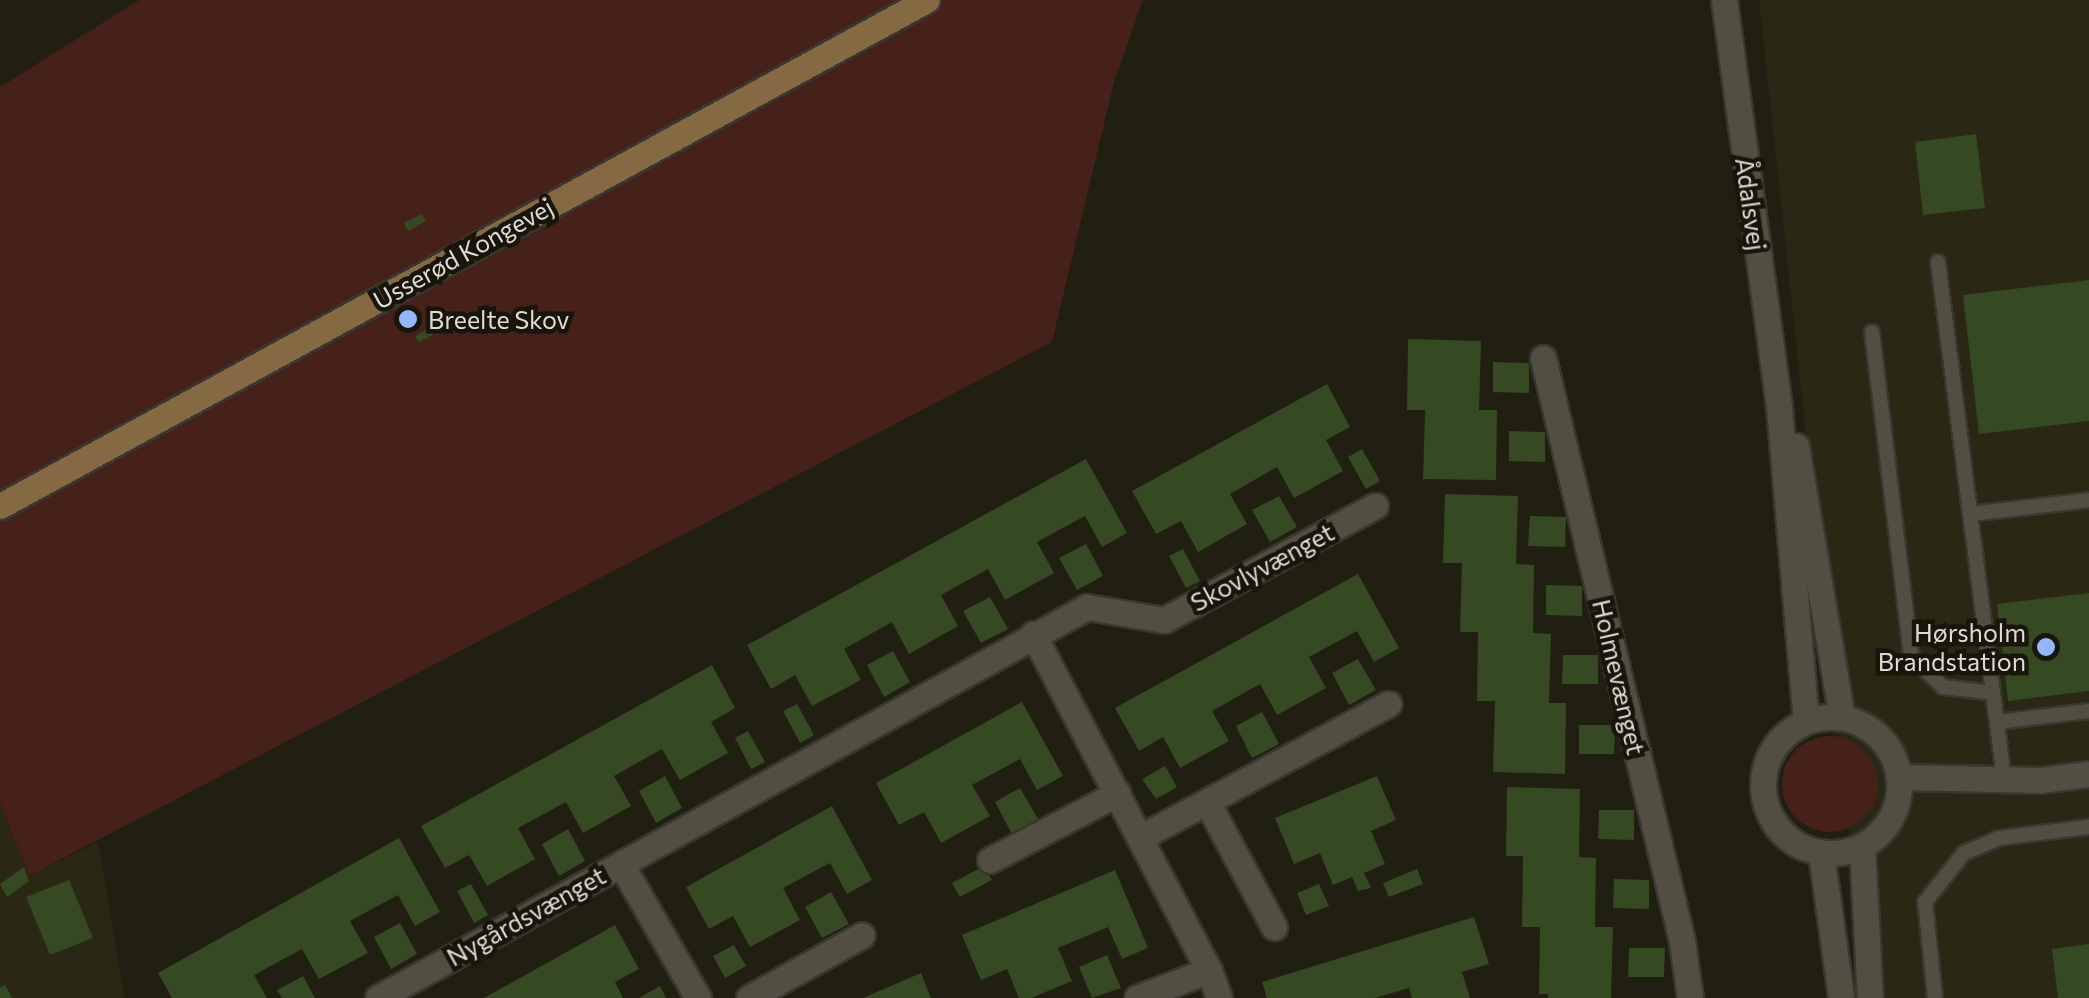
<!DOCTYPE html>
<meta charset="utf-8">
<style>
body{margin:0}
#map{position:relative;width:2089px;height:998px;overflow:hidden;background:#211e12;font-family:Commissioner,sans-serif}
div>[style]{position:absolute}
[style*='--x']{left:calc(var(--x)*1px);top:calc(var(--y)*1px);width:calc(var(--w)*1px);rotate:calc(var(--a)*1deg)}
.built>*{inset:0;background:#2b2715}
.green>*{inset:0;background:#45211a}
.round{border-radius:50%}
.building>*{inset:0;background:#354922}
.roads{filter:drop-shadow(2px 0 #393730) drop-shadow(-2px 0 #393730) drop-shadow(0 2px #393730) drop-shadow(0 -2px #393730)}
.service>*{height:14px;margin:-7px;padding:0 7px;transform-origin:7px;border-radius:7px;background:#524f42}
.minor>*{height:25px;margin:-12.5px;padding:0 12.5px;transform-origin:12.5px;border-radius:12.5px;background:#524f42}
.tertiary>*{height:25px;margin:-12.5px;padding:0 12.5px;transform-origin:12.5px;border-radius:12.5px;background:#524f42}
.tertiary>.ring{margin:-12.5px;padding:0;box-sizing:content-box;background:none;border:25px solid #524f42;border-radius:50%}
.secondary>*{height:25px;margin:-12.5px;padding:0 12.5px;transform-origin:12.5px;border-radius:12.5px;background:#856943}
.dots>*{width:28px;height:28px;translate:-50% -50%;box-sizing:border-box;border:5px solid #18150a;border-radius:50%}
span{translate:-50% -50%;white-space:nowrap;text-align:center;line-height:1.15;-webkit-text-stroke:9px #18150a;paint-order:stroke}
.street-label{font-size:25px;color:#deddd5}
.poi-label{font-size:25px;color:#deddd5}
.left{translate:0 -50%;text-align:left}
.right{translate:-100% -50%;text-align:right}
</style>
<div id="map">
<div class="built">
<div style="clip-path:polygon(1759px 0,2089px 0,2089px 998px,1867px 998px)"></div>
<div style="clip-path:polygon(0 802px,29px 876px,98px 842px,124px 998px,0 998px)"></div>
</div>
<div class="green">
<div style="clip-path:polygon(139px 0,1143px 0,1114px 82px,1052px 342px,29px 876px,0 802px,0 87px)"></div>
<div class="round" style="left:1782px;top:736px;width:96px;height:96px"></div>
</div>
<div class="building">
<div style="clip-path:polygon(1976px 134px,1985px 208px,1923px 215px,1915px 142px)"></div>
<div style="clip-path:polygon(422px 214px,426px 221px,408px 231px,404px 223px)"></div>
<div style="clip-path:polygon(2089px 280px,2089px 421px,1979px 434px,1963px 295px)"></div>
<div style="clip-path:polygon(429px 328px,433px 335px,419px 342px,415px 336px)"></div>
<div style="clip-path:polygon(1408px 339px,1481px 341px,1479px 410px,1497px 410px,1496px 480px,1423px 479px,1425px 410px,1407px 410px)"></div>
<div style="clip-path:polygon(1493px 362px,1529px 363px,1529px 393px,1493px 392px)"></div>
<div style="clip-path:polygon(1327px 384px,1350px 427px,1326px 440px,1343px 471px,1294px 498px,1277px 467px,1230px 494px,1247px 524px,1198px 552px,1181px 521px,1156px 534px,1132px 491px)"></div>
<div style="clip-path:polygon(1509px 431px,1545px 432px,1545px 462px,1509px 461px)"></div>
<div style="clip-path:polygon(1362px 449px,1380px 481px,1366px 489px,1348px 457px)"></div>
<div style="clip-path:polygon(1086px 459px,1127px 533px,1102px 547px,1085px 516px,1037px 542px,1054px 573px,1005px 600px,988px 569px,941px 595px,958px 626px,909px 654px,892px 622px,844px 649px,861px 680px,812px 706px,795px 675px,771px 689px,747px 645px)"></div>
<div style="clip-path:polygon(1445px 494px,1518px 496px,1516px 564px,1534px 565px,1533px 633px,1551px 634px,1549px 703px,1566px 703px,1565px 774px,1493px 772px,1495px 701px,1477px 701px,1478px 632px,1460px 632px,1462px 563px,1443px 563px)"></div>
<div style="clip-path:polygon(1279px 496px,1297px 527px,1270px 542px,1252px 510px)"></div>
<div style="clip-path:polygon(1530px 516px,1566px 517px,1565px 547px,1528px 546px)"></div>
<div style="clip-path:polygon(1086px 544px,1103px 576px,1077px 590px,1059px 558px)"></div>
<div style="clip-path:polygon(1183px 549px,1200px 581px,1186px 588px,1169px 556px)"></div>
<div style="clip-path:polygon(1358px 574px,1399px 648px,1374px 662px,1357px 631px,1309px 657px,1326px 688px,1277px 715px,1260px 684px,1212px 711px,1229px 741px,1180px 768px,1163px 737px,1139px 751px,1115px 708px)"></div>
<div style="clip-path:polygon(1546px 585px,1582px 586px,1582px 616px,1546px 615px)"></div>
<div style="clip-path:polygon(2089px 593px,2089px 691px,2008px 701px,1997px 604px)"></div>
<div style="clip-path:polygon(990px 597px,1008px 629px,981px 643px,963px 611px)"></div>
<div style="clip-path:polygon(893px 651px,910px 682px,884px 697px,867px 665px)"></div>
<div style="clip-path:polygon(1563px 655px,1598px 655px,1598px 684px,1562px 684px)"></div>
<div style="clip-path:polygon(1358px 659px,1376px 690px,1349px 705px,1332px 673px)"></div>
<div style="clip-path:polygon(712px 665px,735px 708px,711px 722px,728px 753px,680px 780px,662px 749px,614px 776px,631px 806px,583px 833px,566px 802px,518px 828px,535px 859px,487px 886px,469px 855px,445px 868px,421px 826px)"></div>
<div style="clip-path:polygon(1022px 702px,1063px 776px,1037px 790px,1020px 759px,972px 785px,990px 816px,941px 843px,924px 812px,899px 825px,876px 783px)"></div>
<div style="clip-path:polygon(797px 704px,814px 735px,800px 743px,783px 711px)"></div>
<div style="clip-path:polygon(1262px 712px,1279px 744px,1252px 758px,1236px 726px)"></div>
<div style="clip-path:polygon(1579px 725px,1615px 725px,1614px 754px,1579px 754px)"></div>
<div style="clip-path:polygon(748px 731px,765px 762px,751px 769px,735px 738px)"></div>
<div style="clip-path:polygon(1165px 766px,1177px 787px,1156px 799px,1142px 779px)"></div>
<div style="clip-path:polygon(665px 776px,682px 808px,656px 823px,639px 791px)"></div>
<div style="clip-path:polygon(1377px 776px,1396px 820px,1371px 831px,1385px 864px,1364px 873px,1371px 888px,1358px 891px,1352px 877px,1333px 885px,1320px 853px,1294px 864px,1275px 818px)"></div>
<div style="clip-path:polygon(1507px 787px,1580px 789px,1579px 857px,1596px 858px,1595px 927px,1613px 927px,1611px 998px,1548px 998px,1548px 994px,1539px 994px,1540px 927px,1522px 927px,1523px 856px,1506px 856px)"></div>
<div style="clip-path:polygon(1020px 788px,1038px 819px,1012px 834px,995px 802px)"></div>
<div style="clip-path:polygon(832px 806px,872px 880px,847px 894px,830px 863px,783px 888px,800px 920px,750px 947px,733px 916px,709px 929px,686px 887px)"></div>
<div style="clip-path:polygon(1599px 810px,1634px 810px,1634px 840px,1598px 839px)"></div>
<div style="clip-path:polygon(568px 829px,585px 861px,559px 876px,542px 844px)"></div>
<div style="clip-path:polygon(399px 838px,440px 912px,415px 926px,398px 895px,350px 921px,368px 953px,319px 979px,302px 949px,254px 975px,267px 998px,172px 998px,158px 973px)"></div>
<div style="clip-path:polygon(984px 866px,992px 880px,960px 897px,952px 883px)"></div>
<div style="clip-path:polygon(24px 867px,29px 881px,7px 897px,0 884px)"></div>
<div style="clip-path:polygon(1417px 869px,1423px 884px,1389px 897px,1383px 883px)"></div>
<div style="clip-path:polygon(1115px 870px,1148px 948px,1122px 959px,1108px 927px,1058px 948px,1072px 981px,1031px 998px,1019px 998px,1007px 969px,981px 980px,962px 935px)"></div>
<div style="clip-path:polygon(1614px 879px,1649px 880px,1649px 909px,1613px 908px)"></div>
<div style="clip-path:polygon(69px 880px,93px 938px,50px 955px,26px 897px)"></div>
<div style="clip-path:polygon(471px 884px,488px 915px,474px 923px,457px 891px)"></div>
<div style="clip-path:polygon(1319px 884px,1329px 906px,1306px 915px,1297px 893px)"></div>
<div style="clip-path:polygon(831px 892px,849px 924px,822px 938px,805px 907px)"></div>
<div style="clip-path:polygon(1474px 917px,1489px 964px,1462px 972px,1470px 998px,1412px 998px,1409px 988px,1375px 998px,1267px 998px,1262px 982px)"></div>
<div style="clip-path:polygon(400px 923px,417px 954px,391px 969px,374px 937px)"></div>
<div style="clip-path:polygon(615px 925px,639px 969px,615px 982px,623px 998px,484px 998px)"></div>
<div style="clip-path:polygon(2089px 944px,2089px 998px,2058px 998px,2052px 949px)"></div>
<div style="clip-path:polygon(734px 945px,746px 966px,725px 978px,713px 956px)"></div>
<div style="clip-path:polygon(1629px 948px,1665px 948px,1664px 977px,1628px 977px)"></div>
<div style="clip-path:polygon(1107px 955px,1121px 988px,1092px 998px,1079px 967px)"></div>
<div style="clip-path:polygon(921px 973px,931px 998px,863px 998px)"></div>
<div style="clip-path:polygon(303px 976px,315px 998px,282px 998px,277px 990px)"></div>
<div style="clip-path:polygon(5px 985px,12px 998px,0 998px,0 988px)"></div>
<div style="clip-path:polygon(660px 986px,666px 998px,639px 998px)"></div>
</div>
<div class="roads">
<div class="service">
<div style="--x:1938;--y:262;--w:521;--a:82.72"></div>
<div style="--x:1872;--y:332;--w:326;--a:83.1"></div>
<div style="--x:1911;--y:656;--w:45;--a:44.1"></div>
<div style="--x:1943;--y:687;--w:50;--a:6.8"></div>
<div style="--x:1970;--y:514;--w:120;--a:-6.7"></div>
<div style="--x:1997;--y:722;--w:93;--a:-6.8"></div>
<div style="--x:1935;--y:998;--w:97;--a:-95.9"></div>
<div style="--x:1925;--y:902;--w:63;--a:-51.5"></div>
<div style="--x:1964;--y:853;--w:38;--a:-23"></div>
<div style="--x:1999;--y:838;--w:91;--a:-7"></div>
</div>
<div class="minor">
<div style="--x:1543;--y:358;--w:599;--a:76.59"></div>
<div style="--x:1682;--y:941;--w:58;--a:82"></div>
<div style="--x:1033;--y:634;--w:379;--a:62.4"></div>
<div style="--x:1209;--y:970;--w:30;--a:70"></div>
<div style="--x:1207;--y:802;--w:142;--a:61.8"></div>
<div style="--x:1141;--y:837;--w:281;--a:-28.3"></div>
<div style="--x:990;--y:860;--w:144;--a:-27.6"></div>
<div style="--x:621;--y:864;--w:155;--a:60.1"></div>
<div style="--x:378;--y:998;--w:810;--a:-28.88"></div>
<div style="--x:1087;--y:607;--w:78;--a:9.6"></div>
<div style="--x:1164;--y:620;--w:240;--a:-28.4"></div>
<div style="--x:749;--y:998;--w:129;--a:-29.1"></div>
<div style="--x:1137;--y:998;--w:77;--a:-21.3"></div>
</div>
<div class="tertiary">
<div style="--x:1724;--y:0;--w:411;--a:82.3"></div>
<div style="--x:1779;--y:407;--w:315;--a:85.1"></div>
<div style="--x:1796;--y:446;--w:275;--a:80.4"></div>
<div class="ring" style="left:1763px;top:717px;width:111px;height:111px"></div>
<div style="--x:1899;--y:777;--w:141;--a:1.2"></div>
<div style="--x:2040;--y:780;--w:49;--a:-7"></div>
<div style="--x:1862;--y:846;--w:152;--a:87"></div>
<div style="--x:1821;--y:853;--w:146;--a:82.1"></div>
</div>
<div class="secondary">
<div style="--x:0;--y:506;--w:1056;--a:-28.63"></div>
</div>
</div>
<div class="dots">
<div style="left:408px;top:319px;background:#92b7fd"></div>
<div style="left:2046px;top:647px;background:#92b7fd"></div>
</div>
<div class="street-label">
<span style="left:1751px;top:204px;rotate:82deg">Ådalsvej</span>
<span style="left:463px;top:253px;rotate:-29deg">Usserød Kongevej</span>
<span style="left:1262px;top:567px;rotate:-28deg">Skovlyvænget</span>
<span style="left:1619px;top:677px;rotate:77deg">Holmevænget</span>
<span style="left:526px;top:916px;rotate:-29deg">Nygårdsvænget</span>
</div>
<div class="poi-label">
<span class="left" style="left:428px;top:319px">Breelte Skov</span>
<span class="right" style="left:2026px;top:647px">Hørsholm<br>Brandstation</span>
</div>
</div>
